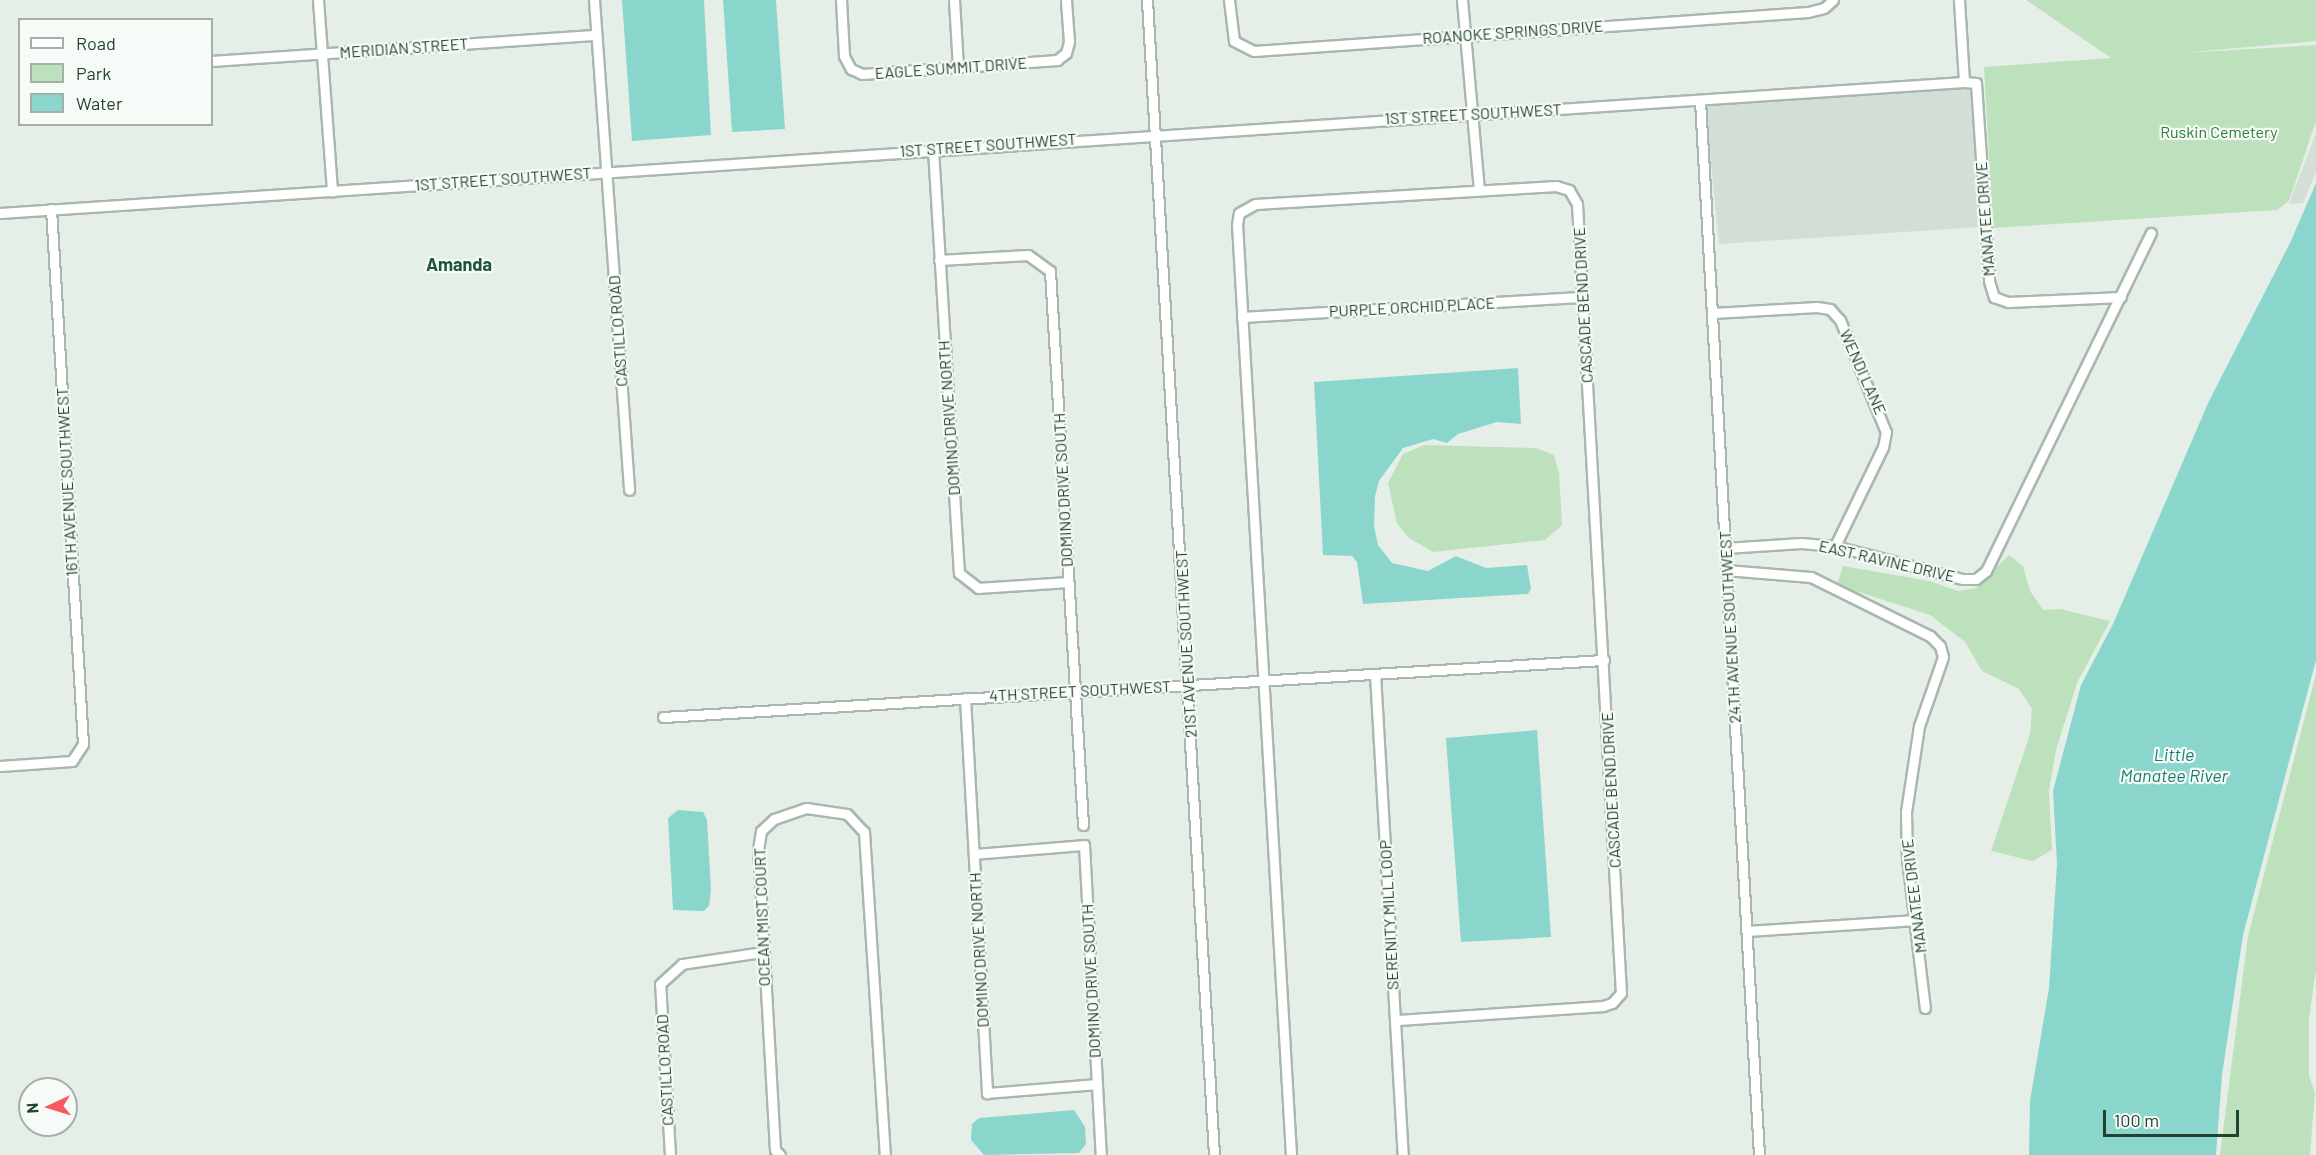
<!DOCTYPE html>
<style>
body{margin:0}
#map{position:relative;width:2316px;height:1155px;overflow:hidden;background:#e5efe8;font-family:Barlow,sans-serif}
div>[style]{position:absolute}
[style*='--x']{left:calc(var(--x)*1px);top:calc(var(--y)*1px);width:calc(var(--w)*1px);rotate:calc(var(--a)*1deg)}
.built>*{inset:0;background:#d3dfd6}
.green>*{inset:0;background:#bee1bd}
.water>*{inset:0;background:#8bd6cc}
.roads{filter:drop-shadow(2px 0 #a7b8ad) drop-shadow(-2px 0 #a7b8ad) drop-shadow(0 2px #a7b8ad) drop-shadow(0 -2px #a7b8ad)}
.minor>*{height:9px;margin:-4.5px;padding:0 4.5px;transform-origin:4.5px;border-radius:4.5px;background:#fff}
span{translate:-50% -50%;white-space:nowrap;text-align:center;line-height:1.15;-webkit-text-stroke:4.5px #f6fbf7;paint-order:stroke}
.street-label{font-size:16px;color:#234331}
.park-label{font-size:16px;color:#2a7c32}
.neighbourhood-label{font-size:18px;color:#1d5638;font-weight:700}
.water-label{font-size:18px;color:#187d71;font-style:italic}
.legend{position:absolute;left:18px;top:18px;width:195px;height:108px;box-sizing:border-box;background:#f6fbf7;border:2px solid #a2b1a8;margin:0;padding:8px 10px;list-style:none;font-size:18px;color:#234331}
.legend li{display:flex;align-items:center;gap:12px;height:30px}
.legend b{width:30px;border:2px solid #a2b1a8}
.north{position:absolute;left:18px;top:1077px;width:60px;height:60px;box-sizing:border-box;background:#f6fbf7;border:2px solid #a2b1a8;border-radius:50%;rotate:266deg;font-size:16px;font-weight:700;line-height:24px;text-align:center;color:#234331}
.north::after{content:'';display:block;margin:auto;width:21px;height:27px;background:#f95960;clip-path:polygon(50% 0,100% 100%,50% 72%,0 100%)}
.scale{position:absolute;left:2103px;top:1110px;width:136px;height:27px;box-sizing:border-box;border:3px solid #234331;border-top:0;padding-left:8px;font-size:18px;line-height:21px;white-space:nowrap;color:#234331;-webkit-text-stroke:4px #f6fbf7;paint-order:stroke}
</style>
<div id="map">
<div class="built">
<div style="clip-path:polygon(1971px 88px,1980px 227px,1719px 244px,1705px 104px)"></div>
<div style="clip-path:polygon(2316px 133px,2316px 172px,2303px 203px,2289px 204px)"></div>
</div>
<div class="green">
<div style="clip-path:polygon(2026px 0,2316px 0,2316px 41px,2181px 53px,2316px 45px,2316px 121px,2289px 201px,2277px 210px,1993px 228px,1984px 67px,2111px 58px)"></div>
<div style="clip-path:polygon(1424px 445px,1536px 448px,1554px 455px,1559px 473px,1562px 525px,1545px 540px,1433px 552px,1409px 538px,1397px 523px,1388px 483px,1403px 454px)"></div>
<div style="clip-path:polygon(2009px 555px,2023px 566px,2030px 591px,2043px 610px,2060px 609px,2110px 621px,2077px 683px,2056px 750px,2049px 791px,2052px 850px,2033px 861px,1991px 851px,2030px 734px,2032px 709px,2019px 689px,1982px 671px,1965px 642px,1930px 615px,1837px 585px,1843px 566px,1929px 581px,1958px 591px,1976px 588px)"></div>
<div style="clip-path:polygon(2316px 674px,2316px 970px,2309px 1018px,2309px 1076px,2315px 1093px,2310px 1155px,2220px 1155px,2248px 936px)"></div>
</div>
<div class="water">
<div style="clip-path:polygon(622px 0,704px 0,711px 135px,632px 141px)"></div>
<div style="clip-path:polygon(723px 0,776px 0,785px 129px,732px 132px)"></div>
<div style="clip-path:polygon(2316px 183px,2316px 660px,2243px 935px,2222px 1075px,2216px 1155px,2029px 1155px,2030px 1101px,2049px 988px,2057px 864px,2053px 791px,2081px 685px,2113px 624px,2209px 401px,2290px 243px)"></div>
<div style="clip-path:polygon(1518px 368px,1521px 424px,1497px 422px,1458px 434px,1447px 443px,1433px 439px,1403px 448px,1379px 481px,1375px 496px,1374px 526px,1378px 545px,1392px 563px,1428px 571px,1456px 556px,1486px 568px,1527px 565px,1531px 589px,1528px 594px,1363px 604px,1357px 562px,1352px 556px,1323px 555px,1314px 382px)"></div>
<div style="clip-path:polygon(1537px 730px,1551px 937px,1461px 942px,1446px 738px)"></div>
<div style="clip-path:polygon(678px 810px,703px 812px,707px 820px,711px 890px,709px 906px,704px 911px,673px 910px,668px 818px)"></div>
<div style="clip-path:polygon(1074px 1110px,1085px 1127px,1086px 1144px,1079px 1153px,984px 1155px,971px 1140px,972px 1124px,979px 1118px)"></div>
</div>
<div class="roads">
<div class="minor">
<div style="--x:318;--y:0;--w:192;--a:85.8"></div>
<div style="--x:594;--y:0;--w:491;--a:85.9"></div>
<div style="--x:841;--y:0;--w:56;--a:86.9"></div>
<div style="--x:844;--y:56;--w:15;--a:62"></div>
<div style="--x:851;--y:69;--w:12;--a:24"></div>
<div style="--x:862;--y:74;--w:196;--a:-4.1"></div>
<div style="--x:1057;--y:60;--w:11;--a:-38"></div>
<div style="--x:1066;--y:53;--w:11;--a:-75"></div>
<div style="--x:1069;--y:42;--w:42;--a:-94.1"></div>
<div style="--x:954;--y:0;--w:68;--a:86.6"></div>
<div style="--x:1147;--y:0;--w:1157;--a:86.68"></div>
<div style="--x:1229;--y:0;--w:41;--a:83"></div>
<div style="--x:1234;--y:41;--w:22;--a:27"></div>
<div style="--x:1254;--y:51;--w:555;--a:-4.03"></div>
<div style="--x:1808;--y:12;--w:16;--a:-14"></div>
<div style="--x:1824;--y:8;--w:12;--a:-42"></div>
<div style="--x:1462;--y:0;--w:191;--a:84.9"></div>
<div style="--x:1959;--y:0;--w:82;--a:86.5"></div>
<div style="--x:212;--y:61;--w:385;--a:-3.9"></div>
<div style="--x:1700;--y:100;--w:1057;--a:86.8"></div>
<div style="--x:933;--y:149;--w:425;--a:86.5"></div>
<div style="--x:959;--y:573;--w:24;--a:38"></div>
<div style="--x:978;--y:588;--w:90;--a:-3.8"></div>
<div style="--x:0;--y:213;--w:1968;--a:-3.82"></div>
<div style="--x:1964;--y:82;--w:12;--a:5"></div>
<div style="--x:1976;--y:83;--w:198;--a:86.2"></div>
<div style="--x:1989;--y:281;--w:17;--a:73"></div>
<div style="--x:1994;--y:297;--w:15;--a:20"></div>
<div style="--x:2008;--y:302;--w:113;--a:-2.5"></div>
<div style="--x:939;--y:260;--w:89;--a:-3.2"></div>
<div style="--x:1028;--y:255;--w:27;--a:36"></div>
<div style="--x:1050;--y:271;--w:555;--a:86.59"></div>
<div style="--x:1712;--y:313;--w:105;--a:-3.3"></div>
<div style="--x:1817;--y:307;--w:13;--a:9"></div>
<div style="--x:1830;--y:309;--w:15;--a:48"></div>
<div style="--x:1840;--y:320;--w:121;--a:67.7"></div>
<div style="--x:1886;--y:432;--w:15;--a:101"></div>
<div style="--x:1883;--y:447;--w:110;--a:115.9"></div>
<div style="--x:1242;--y:317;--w:342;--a:-3.4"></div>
<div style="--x:1725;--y:548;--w:76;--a:-3.8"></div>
<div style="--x:1801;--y:543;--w:34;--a:5"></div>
<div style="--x:1835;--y:546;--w:132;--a:14.5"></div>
<div style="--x:1963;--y:579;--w:13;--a:0"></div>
<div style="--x:1976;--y:579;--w:13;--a:-39"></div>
<div style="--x:1986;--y:571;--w:376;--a:-64"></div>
<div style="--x:1726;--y:570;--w:85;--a:4.7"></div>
<div style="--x:1811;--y:577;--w:133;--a:26.4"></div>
<div style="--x:1930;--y:636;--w:14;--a:45"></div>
<div style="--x:1940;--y:646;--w:11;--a:75"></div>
<div style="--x:1943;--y:657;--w:73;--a:109.2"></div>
<div style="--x:1919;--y:726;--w:87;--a:98.6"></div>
<div style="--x:1906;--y:812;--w:46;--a:88.8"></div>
<div style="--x:1907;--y:858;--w:151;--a:83.2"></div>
<div style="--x:1375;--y:674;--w:482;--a:86.7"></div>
<div style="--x:965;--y:698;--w:396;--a:86.8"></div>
<div style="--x:987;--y:1093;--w:109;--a:-4.7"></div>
<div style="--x:663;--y:717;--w:943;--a:-3.47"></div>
<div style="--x:0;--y:766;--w:72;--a:-4"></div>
<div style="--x:72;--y:761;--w:20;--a:-57"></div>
<div style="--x:83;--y:744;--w:536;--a:-93.42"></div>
<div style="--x:974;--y:854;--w:110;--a:-4.7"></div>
<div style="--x:1084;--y:845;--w:310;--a:86.9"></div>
<div style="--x:1747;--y:931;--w:169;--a:-3.7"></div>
<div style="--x:670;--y:1155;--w:171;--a:-93.3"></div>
<div style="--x:660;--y:984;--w:30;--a:-42"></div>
<div style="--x:682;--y:964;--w:81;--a:-8.5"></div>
<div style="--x:780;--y:1155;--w:7;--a:-135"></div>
<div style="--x:775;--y:1150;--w:300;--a:-93.2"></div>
<div style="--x:758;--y:850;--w:19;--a:-81"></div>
<div style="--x:761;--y:831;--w:18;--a:-43"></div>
<div style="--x:774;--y:819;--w:34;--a:-19"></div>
<div style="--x:806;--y:808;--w:41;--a:8.3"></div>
<div style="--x:847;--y:814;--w:25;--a:47"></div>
<div style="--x:864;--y:832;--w:324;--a:86.3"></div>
<div style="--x:1291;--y:1155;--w:932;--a:-93.32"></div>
<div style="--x:1237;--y:225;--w:12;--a:-81"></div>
<div style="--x:1239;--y:213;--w:18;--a:-29"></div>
<div style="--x:1255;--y:204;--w:302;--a:-3.4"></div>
<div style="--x:1556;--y:186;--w:14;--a:17"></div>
<div style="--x:1569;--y:190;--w:16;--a:60"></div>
<div style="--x:1577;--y:204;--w:790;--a:86.81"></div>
<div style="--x:1621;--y:993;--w:13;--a:132"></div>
<div style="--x:1612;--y:1003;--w:9;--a:162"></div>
<div style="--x:1603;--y:1006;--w:208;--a:176.1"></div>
</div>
</div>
<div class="street-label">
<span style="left:1513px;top:32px;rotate:-4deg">ROANOKE SPRINGS DRIVE</span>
<span style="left:404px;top:48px;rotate:-4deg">MERIDIAN STREET</span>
<span style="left:951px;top:68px;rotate:-4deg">EAGLE SUMMIT DRIVE</span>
<span style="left:1473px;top:114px;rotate:-3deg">1ST STREET SOUTHWEST</span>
<span style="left:988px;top:145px;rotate:-4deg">1ST STREET SOUTHWEST</span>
<span style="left:503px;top:179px;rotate:-4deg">1ST STREET SOUTHWEST</span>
<span style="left:1985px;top:219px;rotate:-94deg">MANATEE DRIVE</span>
<span style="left:1583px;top:305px;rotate:-93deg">CASCADE BEND DRIVE</span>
<span style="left:1412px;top:307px;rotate:-3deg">PURPLE ORCHID PLACE</span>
<span style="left:618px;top:331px;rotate:-94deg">CASTILLO ROAD</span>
<span style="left:1863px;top:372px;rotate:66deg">WENDI LANE</span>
<span style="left:949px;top:418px;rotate:-94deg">DOMINO DRIVE NORTH</span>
<span style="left:67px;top:482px;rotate:-93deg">16TH AVENUE SOUTHWEST</span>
<span style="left:1063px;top:490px;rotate:-93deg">DOMINO DRIVE SOUTH</span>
<span style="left:1887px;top:561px;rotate:13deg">EAST RAVINE DRIVE</span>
<span style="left:1730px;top:627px;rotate:-93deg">24TH AVENUE SOUTHWEST</span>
<span style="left:1186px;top:644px;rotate:-93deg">21ST AVENUE SOUTHWEST</span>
<span style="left:1080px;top:691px;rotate:-3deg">4TH STREET SOUTHWEST</span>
<span style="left:1611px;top:790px;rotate:-93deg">CASCADE BEND DRIVE</span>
<span style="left:1914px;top:896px;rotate:-97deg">MANATEE DRIVE</span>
<span style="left:1389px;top:915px;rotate:-93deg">SERENITY MILL LOOP</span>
<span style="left:762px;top:917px;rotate:-92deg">OCEAN MIST COURT</span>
<span style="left:979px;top:950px;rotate:-93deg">DOMINO DRIVE NORTH</span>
<span style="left:1091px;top:981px;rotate:-93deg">DOMINO DRIVE SOUTH</span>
<span style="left:665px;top:1070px;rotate:-93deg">CASTILLO ROAD</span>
</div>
<div class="park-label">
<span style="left:2219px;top:132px">Ruskin Cemetery</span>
</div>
<div class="neighbourhood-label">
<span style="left:459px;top:264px">Amanda</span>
</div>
<div class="water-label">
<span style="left:2174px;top:765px">Little<br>Manatee River</span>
</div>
<ul class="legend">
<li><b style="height:8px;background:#fff"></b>Road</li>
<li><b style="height:16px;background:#bee1bd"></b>Park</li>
<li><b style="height:16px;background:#8bd6cc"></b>Water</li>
</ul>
<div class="north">N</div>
<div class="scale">100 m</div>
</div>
